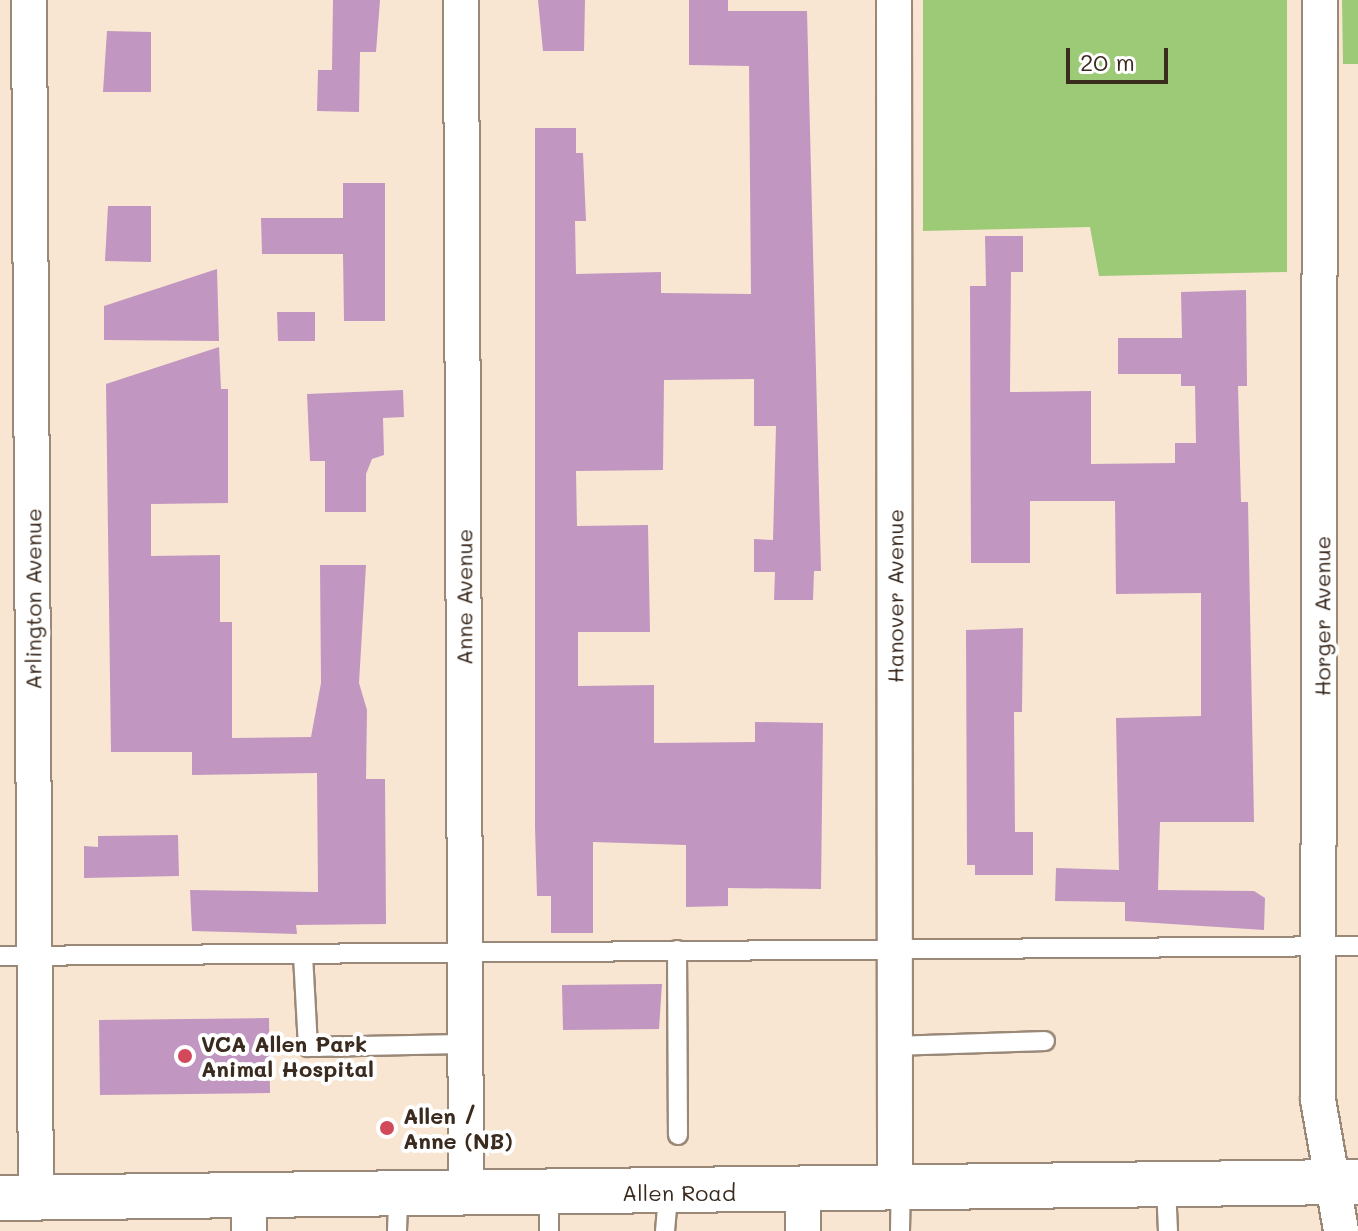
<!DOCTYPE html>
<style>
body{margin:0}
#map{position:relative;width:1358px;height:1231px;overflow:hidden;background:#f8e6d2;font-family:Mali,sans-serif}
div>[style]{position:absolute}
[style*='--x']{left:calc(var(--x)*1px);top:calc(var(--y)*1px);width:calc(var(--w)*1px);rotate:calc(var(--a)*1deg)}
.green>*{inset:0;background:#9dca77}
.building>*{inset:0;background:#c196c0}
.roads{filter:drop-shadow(2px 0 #9a8878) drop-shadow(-2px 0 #9a8878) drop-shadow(0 2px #9a8878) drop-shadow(0 -2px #9a8878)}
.service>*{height:18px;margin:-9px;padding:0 9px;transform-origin:9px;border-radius:9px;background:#fff}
.minor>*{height:34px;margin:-17px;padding:0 17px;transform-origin:17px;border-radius:17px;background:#fff}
.secondary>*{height:44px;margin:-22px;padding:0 22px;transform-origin:22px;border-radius:22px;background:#fff}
.dots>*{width:22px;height:22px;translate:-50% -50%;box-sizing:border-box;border:4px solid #fff;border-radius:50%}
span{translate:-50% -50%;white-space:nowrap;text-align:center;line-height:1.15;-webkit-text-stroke:8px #fff;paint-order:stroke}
.street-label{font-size:22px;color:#3b2a1e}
.poi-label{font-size:22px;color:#3b2a1e;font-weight:700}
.left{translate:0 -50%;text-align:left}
.scale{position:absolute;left:1066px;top:48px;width:102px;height:36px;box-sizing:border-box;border:4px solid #3b2a1e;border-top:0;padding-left:10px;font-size:24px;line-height:28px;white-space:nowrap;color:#3b2a1e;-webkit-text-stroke:6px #fff;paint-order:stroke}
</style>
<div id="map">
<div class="green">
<div style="clip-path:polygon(923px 0,1287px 0,1287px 272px,1099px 276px,1090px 227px,923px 231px)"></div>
<div style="clip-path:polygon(1342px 0,1358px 0,1358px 64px,1343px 64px)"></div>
</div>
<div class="building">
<div style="clip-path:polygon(333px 0,380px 0,376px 52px,360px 52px,359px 112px,317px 111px,318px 70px,332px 70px)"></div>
<div style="clip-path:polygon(538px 0,585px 0,584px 51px,543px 51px)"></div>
<div style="clip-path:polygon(689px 0,728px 0,728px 11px,807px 11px,821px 571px,814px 571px,813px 600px,774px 600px,775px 572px,754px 572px,754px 539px,773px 540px,776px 426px,754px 426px,754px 379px,664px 380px,663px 470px,576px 471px,577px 526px,648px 525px,650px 632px,578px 632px,578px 686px,654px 685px,654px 743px,755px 742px,755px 722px,823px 723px,821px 889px,728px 888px,728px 906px,686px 907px,686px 845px,593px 842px,593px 933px,551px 933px,551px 896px,537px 896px,535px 827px,535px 128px,576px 128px,576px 153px,583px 153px,586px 221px,575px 221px,576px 274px,661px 272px,661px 293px,751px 294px,749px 66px,689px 65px)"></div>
<div style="clip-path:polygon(107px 31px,151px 32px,151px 92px,103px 92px)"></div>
<div style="clip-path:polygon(343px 183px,385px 183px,385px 321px,344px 321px,343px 254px,262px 254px,261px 218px,343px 218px)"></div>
<div style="clip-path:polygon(108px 206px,151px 206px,151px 262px,105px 261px)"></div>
<div style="clip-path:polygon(985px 236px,1023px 236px,1023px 272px,1011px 272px,1010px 392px,1091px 391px,1091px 464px,1175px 463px,1175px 443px,1196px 443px,1195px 386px,1181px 386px,1181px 374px,1118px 374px,1118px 338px,1182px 338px,1181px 292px,1246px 290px,1247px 386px,1238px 386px,1241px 502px,1248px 502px,1254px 822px,1160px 822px,1158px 890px,1254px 891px,1265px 898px,1264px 930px,1125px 921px,1125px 902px,1055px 901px,1056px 868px,1119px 870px,1116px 718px,1201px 716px,1201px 593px,1116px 594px,1115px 501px,1030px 501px,1030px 563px,971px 563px,970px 286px,986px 286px)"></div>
<div style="clip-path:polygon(217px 269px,219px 341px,104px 340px,104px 306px)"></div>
<div style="clip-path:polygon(277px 312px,315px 312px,315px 341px,278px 341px)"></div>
<div style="clip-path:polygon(219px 347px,221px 389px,228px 389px,228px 503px,151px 504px,151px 556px,220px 555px,220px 622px,232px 622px,232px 738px,311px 737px,321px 683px,320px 565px,366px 565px,359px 683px,367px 710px,366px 779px,385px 779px,386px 924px,296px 925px,297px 934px,192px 931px,190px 890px,318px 892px,317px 773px,192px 775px,192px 752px,111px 752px,106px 384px)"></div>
<div style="clip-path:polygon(403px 390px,404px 417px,383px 418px,384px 455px,372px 459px,366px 474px,366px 512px,325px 512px,325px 461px,310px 461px,307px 394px)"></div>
<div style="clip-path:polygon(1023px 628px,1022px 712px,1014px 712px,1015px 832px,1033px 832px,1033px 875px,975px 875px,975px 865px,967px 865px,966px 630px)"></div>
<div style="clip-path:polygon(178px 835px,179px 876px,84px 878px,84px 846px,98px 847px,98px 836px)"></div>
<div style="clip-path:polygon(662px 984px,659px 1029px,563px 1030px,562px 985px)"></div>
<div style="clip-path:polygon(269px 1018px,270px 1093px,100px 1095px,99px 1020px)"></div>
</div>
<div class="roads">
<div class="service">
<div style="--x:677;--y:950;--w:185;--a:89.7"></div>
<div style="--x:303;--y:955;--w:92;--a:86.9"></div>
<div style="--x:308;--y:1047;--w:158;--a:-1.1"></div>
<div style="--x:0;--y:956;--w:1358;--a:-0.42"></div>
<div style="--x:894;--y:1046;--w:151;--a:-1.9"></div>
<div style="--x:1166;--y:1187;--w:44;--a:87.4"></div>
<div style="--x:397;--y:1231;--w:36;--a:-88"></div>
<div style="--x:549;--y:1231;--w:37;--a:-90"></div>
<div style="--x:665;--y:1231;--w:38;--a:-85"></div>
<div style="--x:900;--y:1231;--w:39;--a:-89"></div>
</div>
<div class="minor">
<div style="--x:29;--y:0;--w:1198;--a:89.67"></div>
<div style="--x:461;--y:0;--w:1194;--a:89.76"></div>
<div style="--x:894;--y:0;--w:1192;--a:89.95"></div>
<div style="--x:1320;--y:0;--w:1100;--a:90.1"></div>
<div style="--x:1318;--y:1100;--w:133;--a:80"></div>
<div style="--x:803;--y:1192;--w:39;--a:90"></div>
<div style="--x:249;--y:1196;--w:35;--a:90"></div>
</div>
<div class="secondary">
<div style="--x:0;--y:1198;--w:1358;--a:-0.68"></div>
</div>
</div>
<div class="dots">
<div style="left:185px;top:1056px;background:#d1495b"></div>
<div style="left:387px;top:1128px;background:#d1495b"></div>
</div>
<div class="street-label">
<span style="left:895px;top:596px;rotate:-90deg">Hanover Avenue</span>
<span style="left:464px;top:597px;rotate:-90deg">Anne Avenue</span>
<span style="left:33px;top:599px;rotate:-90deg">Arlington Avenue</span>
<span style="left:1322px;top:616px;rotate:-90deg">Horger Avenue</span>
<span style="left:679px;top:1193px">Allen Road</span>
</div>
<div class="poi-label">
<span class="left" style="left:201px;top:1056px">VCA Allen Park<br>Animal Hospital</span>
<span class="left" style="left:403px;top:1128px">Allen /<br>Anne (NB)</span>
</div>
<div class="scale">20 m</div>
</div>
